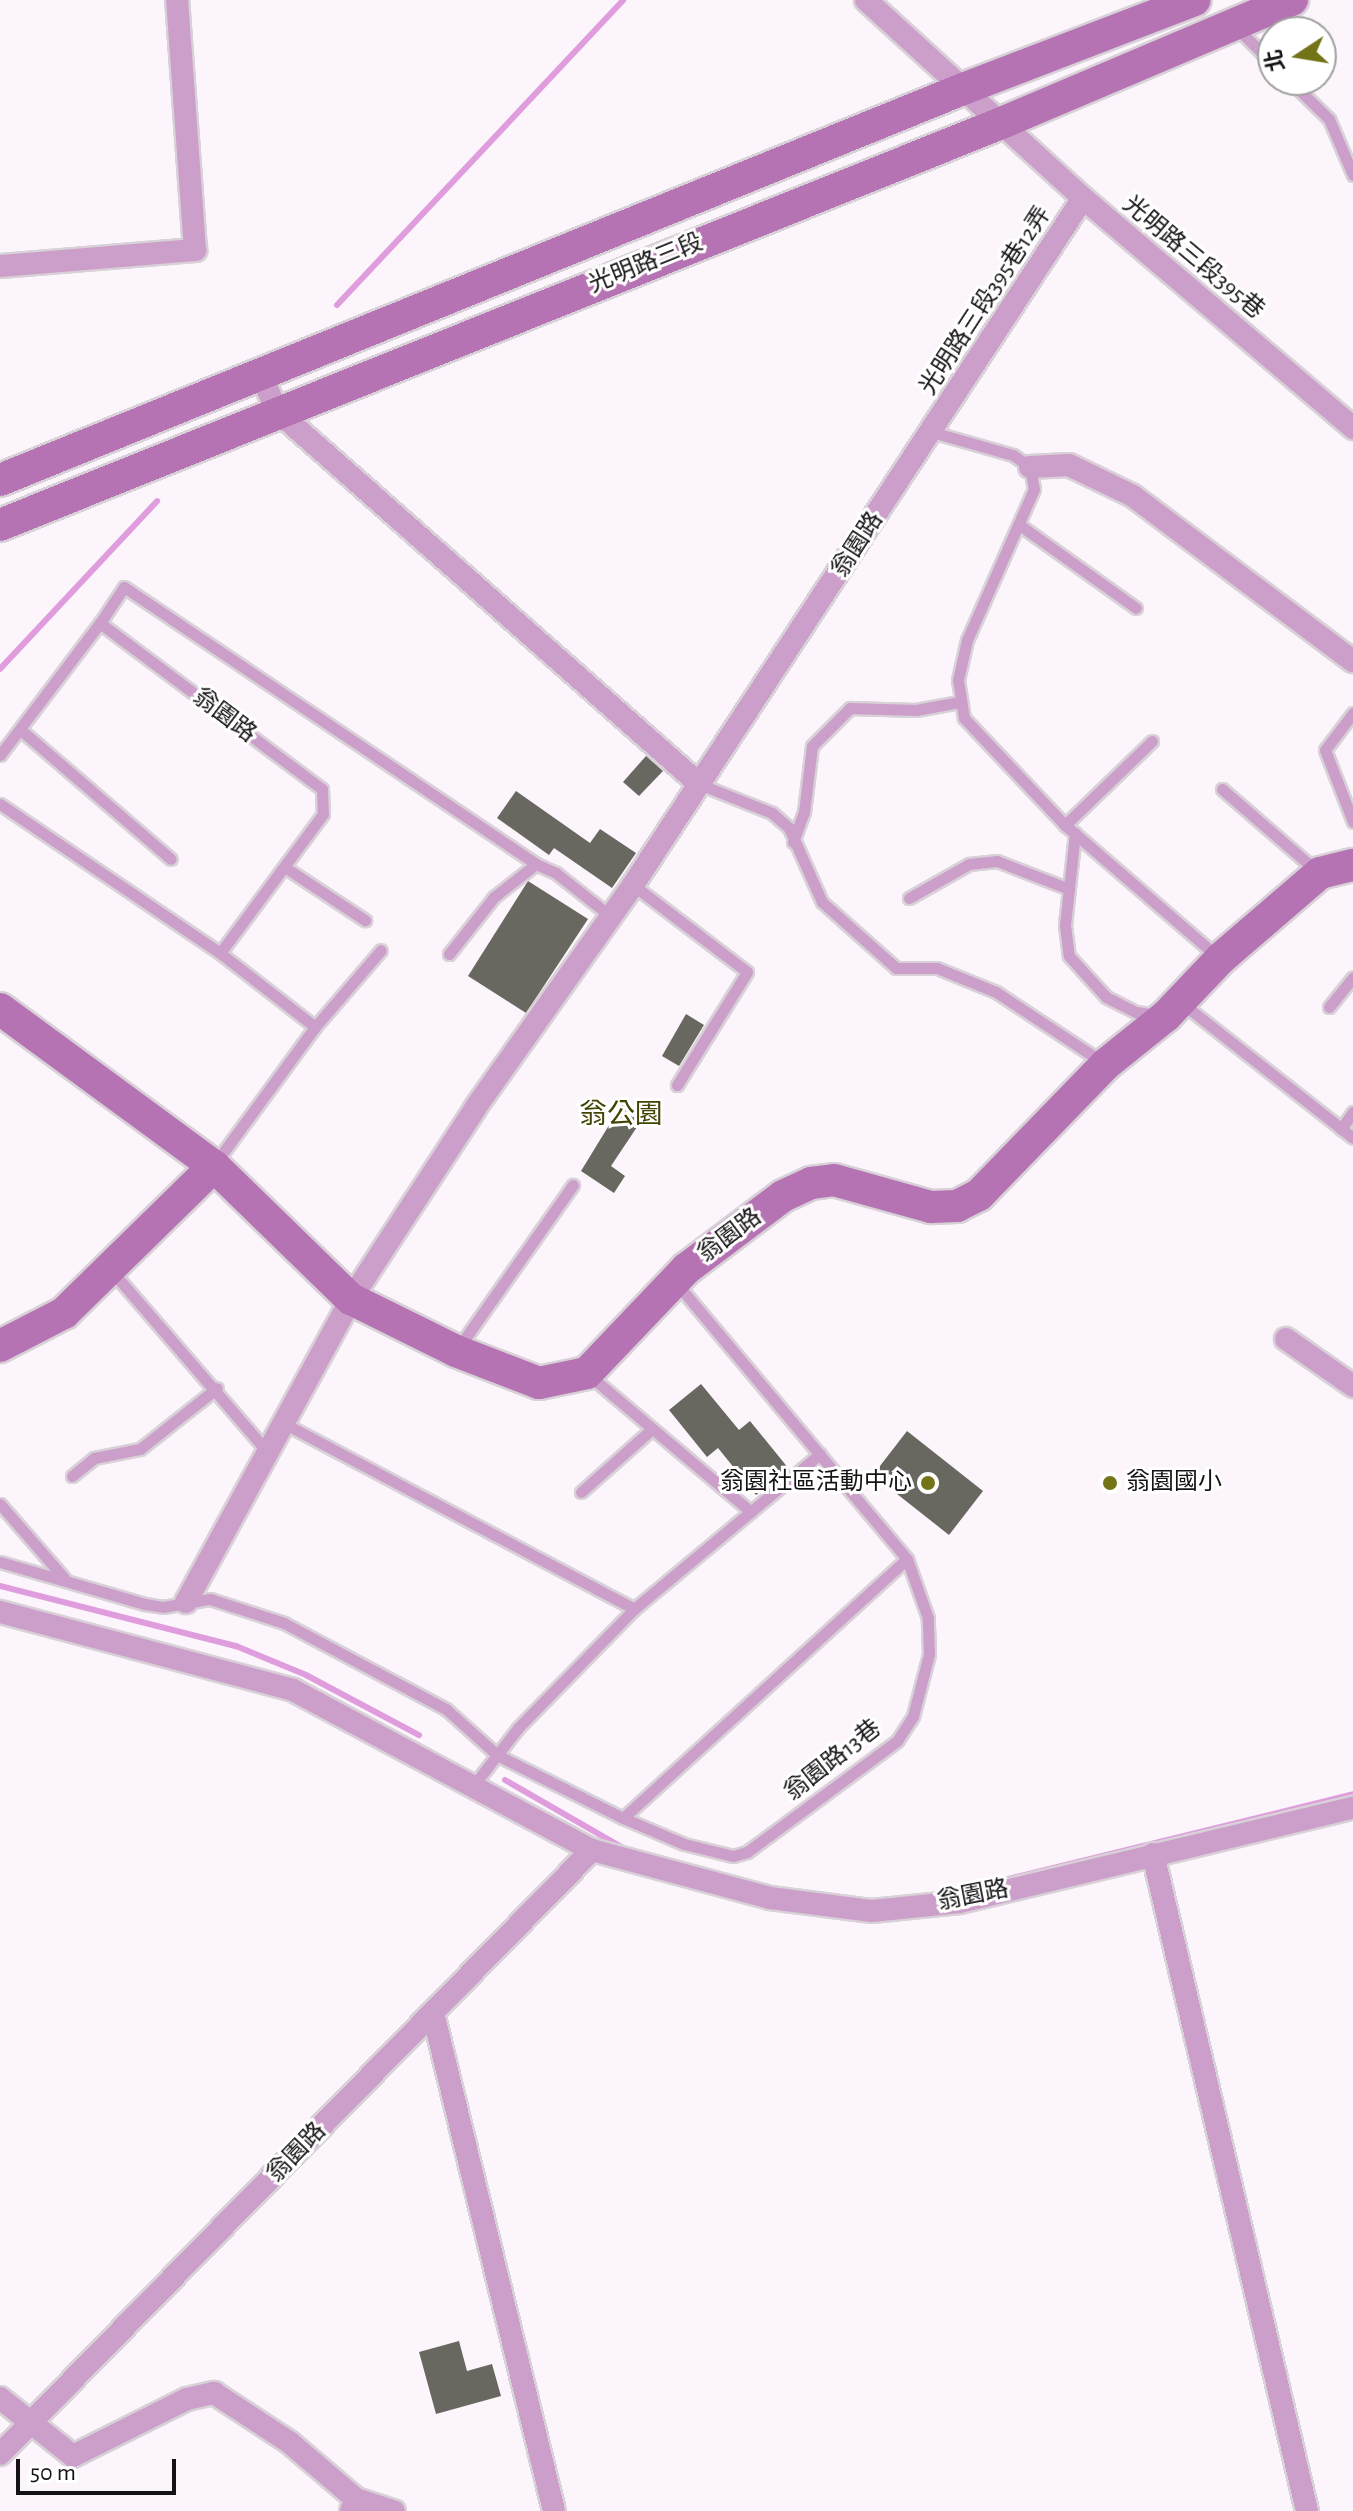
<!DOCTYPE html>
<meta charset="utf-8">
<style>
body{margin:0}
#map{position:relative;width:1353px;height:2511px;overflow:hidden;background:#fdf5fc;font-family:"Alegreya Sans","Noto Sans TC",sans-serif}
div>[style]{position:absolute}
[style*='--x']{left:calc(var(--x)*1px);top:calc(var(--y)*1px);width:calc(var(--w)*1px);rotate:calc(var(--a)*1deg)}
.stream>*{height:6px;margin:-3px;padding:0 3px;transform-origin:3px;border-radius:3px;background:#df9ddd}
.building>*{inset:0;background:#686860}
.roads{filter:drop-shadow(2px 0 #d8d1d7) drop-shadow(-2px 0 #d8d1d7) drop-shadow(0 2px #d8d1d7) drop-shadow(0 -2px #d8d1d7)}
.lane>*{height:11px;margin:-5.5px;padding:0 5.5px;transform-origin:5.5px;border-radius:5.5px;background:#cc9fca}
.street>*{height:22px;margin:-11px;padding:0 11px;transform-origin:11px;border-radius:11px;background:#cc9fca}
.secondary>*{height:32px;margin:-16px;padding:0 16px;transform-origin:16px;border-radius:16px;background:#b573b3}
.dots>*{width:22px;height:22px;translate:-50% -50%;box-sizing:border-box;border:4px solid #fff;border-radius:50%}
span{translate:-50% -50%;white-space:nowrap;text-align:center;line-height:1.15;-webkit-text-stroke:6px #fff;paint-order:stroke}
.street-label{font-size:24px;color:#161316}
.poi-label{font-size:24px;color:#161316}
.right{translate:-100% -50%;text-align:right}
.left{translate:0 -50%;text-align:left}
.quarter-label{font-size:28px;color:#444302}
.north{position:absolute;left:1257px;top:16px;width:80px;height:80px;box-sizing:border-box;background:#fff;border:2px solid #a2a1a2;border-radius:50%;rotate:258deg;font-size:22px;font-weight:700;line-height:32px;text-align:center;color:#161316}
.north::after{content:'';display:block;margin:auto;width:28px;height:36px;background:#737317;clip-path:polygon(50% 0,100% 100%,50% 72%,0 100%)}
.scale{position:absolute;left:16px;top:2459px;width:160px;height:36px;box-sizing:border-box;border:4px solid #161316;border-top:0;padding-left:10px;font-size:24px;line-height:28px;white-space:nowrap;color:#161316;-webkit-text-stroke:6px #fff;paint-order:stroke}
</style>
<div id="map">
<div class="stream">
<div style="--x:337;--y:305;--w:418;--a:-46.8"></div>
<div style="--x:0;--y:669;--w:230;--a:-46.9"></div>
<div style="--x:0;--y:1586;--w:244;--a:14.3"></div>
<div style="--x:236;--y:1646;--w:76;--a:22.5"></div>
<div style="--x:306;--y:1675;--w:128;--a:28"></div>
<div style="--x:505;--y:1780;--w:138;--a:29.9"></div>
<div style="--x:992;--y:1883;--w:372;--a:-13.8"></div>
</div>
<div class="building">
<div style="clip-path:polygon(646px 756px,663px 771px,639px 796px,623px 782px)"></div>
<div style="clip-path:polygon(516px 791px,590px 843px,600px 829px,636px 853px,612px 888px,554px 848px,549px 855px,497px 818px)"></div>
<div style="clip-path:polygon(528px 881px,588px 919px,526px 1013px,468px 976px)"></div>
<div style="clip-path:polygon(686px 1014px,704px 1025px,679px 1066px,662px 1056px)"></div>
<div style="clip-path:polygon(622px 1104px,643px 1118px,611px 1166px,625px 1176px,614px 1193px,581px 1171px)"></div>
<div style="clip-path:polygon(701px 1384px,739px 1430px,750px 1421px,789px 1469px,756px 1495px,718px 1448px,707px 1457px,669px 1410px)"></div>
<div style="clip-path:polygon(907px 1431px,983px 1491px,949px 1535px,873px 1475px)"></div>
<div style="clip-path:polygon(459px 2341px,467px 2371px,492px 2364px,501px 2396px,436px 2414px,419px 2352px)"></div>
</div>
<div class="roads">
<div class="lane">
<div style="--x:1236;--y:27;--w:52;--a:45"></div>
<div style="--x:1289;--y:80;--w:56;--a:44.3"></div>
<div style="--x:1329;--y:119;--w:61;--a:66.8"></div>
<div style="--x:932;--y:432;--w:84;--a:15.9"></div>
<div style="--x:1013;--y:455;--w:21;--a:35"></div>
<div style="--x:1030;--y:467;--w:22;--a:80"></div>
<div style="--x:1034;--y:489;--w:165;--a:113.9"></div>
<div style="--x:967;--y:640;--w:41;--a:102.7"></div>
<div style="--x:958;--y:680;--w:38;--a:81"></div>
<div style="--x:964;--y:718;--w:147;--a:46.7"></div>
<div style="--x:1065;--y:825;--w:201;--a:40.8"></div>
<div style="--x:1021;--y:526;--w:141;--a:35.5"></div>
<div style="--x:100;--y:623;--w:43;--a:-56.3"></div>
<div style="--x:124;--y:587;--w:496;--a:33.9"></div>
<div style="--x:1353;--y:713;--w:46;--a:127.1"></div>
<div style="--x:1325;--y:750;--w:77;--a:68.7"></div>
<div style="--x:22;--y:731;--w:196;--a:40.7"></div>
<div style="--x:0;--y:755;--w:166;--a:-52.9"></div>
<div style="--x:100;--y:623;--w:277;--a:36.8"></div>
<div style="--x:322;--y:789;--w:25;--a:88"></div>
<div style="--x:323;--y:814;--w:173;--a:126.5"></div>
<div style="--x:699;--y:784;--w:79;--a:21.7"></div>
<div style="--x:772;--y:813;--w:23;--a:41"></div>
<div style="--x:789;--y:828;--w:81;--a:66"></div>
<div style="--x:822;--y:902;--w:99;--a:41.7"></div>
<div style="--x:896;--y:968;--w:41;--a:0"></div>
<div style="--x:937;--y:968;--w:64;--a:22.1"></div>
<div style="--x:996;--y:992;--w:127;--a:33.4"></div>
<div style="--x:1222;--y:789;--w:128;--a:40.9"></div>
<div style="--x:0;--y:804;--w:266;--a:34.1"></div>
<div style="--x:220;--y:953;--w:120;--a:37.9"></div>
<div style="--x:1065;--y:825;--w:121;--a:-44"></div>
<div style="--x:1075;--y:833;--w:93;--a:96.2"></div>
<div style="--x:1065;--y:925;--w:31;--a:83"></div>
<div style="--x:1069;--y:956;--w:55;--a:47.9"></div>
<div style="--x:1106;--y:997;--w:34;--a:27"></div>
<div style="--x:1136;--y:1012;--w:21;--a:8"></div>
<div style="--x:793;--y:842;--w:32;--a:-70"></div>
<div style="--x:804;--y:812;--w:66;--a:-83.1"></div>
<div style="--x:812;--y:746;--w:54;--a:-45"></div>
<div style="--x:850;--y:708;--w:66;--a:1.7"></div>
<div style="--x:916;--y:710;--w:44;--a:-10.5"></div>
<div style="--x:286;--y:868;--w:95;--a:33.4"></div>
<div style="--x:633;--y:885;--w:143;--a:37.3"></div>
<div style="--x:747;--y:972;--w:133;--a:121.8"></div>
<div style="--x:909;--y:898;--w:69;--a:-29.5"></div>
<div style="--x:969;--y:864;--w:28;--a:-6"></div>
<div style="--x:997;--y:861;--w:77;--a:21.3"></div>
<div style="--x:449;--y:954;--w:73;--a:-51.7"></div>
<div style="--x:494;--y:897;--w:53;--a:-38.2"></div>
<div style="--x:536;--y:864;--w:22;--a:24"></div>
<div style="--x:556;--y:873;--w:68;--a:38.4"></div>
<div style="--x:1183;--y:1004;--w:216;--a:38.2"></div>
<div style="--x:1329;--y:1007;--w:38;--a:-51"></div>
<div style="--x:1341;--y:1129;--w:21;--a:-55"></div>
<div style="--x:214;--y:1165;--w:171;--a:-53.8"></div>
<div style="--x:315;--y:1027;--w:101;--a:-49.4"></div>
<div style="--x:111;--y:1270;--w:238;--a:49.3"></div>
<div style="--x:459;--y:1347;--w:198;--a:-54.9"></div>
<div style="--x:589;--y:1375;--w:212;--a:40.2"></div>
<div style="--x:287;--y:1425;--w:393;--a:27.9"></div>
<div style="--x:72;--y:1476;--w:28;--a:-39"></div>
<div style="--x:94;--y:1458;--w:47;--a:-11.1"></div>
<div style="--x:140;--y:1449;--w:98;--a:-38.4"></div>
<div style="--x:581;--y:1492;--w:95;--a:-41.6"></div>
<div style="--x:0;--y:1504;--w:98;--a:49.1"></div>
<div style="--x:0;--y:1562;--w:151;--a:16.2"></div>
<div style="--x:145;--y:1604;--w:18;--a:9"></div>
<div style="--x:163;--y:1607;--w:48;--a:-9.7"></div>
<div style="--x:210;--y:1599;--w:78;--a:18"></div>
<div style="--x:284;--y:1623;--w:183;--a:28"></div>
<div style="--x:446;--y:1709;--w:69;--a:42"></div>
<div style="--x:497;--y:1755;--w:141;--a:26.6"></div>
<div style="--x:623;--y:1818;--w:66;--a:23.1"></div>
<div style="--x:684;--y:1844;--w:50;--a:13.8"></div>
<div style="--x:733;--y:1856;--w:15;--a:-16"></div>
<div style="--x:747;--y:1852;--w:187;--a:-36.5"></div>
<div style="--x:897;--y:1741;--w:30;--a:-57"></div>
<div style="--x:913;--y:1716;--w:64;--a:-75.5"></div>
<div style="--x:929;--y:1654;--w:36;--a:-92"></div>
<div style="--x:928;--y:1618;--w:63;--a:-109.6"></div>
<div style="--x:907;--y:1559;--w:361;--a:-129.9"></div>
<div style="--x:473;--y:1786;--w:73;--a:-52.2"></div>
<div style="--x:518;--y:1728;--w:166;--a:-45.7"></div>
<div style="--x:634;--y:1609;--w:242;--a:-39.8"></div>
<div style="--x:623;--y:1818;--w:384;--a:-42.4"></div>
</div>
<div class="street">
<div style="--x:866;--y:0;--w:294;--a:42.4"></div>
<div style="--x:1083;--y:198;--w:355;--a:40.4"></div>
<div style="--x:0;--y:266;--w:196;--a:-4.7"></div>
<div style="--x:195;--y:250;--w:251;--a:-94.1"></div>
<div style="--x:261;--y:375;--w:39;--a:66"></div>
<div style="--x:277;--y:411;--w:563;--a:41.47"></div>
<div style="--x:1030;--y:467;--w:39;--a:-3"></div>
<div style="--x:1069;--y:465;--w:71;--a:25.8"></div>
<div style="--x:1133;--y:496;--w:275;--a:36.9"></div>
<div style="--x:1286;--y:1339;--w:82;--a:35"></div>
<div style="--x:186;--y:1602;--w:345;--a:-61.4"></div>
<div style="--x:351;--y:1299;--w:229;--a:-56.9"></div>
<div style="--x:476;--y:1107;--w:272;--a:-54.7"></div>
<div style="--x:633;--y:885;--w:821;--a:-56.77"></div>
<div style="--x:0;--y:1612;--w:303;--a:14.9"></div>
<div style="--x:293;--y:1690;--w:339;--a:28.2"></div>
<div style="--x:592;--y:1850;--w:184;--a:15.1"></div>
<div style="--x:770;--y:1898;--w:103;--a:7.3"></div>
<div style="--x:872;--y:1911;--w:88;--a:-5.8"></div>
<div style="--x:960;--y:1902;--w:404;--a:-13.5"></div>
<div style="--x:1153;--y:1854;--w:675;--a:76.81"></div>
<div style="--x:433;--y:2013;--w:512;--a:76.34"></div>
<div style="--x:0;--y:2398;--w:93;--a:38.5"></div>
<div style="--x:73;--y:2456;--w:127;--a:-26.6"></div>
<div style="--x:187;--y:2399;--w:28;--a:-13"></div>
<div style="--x:214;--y:2393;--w:90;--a:33.2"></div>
<div style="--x:289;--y:2442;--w:88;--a:40.4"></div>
<div style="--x:356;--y:2499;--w:13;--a:113"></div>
<div style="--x:0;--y:2454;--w:846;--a:-45.57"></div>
<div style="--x:356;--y:2499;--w:40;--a:18"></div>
</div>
<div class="secondary">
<div style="--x:0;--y:480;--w:1039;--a:-22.1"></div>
<div style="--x:963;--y:89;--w:248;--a:-21"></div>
<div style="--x:0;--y:525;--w:1082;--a:-21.87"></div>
<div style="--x:1004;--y:122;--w:313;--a:-23"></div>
<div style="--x:0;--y:1009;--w:265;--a:36.3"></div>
<div style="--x:214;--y:1166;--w:191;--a:44.2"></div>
<div style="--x:351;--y:1299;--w:117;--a:26.3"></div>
<div style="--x:456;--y:1351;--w:89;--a:21.1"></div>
<div style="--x:539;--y:1383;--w:49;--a:-11.8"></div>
<div style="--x:587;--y:1373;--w:144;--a:-46.4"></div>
<div style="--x:686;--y:1269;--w:121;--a:-37"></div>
<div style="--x:783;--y:1196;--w:31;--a:-25"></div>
<div style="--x:811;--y:1183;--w:23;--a:-7"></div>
<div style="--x:834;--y:1180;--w:101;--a:15.6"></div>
<div style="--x:931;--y:1207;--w:26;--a:-2"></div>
<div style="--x:957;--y:1206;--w:25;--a:-27"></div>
<div style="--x:979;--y:1195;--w:182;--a:-45.9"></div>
<div style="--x:1106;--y:1064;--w:77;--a:-38.7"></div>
<div style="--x:1166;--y:1016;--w:79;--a:-46.5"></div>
<div style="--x:1220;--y:959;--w:132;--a:-40.7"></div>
<div style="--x:1320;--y:873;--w:34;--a:-14"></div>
<div style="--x:0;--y:1346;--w:72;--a:-27.3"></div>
<div style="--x:64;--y:1313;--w:210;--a:-44.4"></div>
</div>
</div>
<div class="dots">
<div style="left:928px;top:1483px;background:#737317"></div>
<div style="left:1110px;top:1483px;background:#737317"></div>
</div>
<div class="street-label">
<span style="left:1193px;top:258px;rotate:40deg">光明路三段395巷</span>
<span style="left:646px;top:264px;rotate:-22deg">光明路三段</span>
<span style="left:986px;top:301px;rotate:-57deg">光明路三段395巷12弄</span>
<span style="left:858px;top:545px;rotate:-57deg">翁園路</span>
<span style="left:224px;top:716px;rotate:37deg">翁園路</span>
<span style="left:730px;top:1236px;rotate:-37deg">翁園路</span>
<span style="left:833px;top:1761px;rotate:-38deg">翁園路13巷</span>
<span style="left:973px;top:1896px;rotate:-11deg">翁園路</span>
<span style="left:297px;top:2153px;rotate:-46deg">翁園路</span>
</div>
<div class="poi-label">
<span class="right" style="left:912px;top:1483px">翁園社區活動中心</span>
<span class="left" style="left:1126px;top:1483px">翁園國小</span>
</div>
<div class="quarter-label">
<span style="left:621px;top:1115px">翁公園</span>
</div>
<div class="north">北</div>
<div class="scale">50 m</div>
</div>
